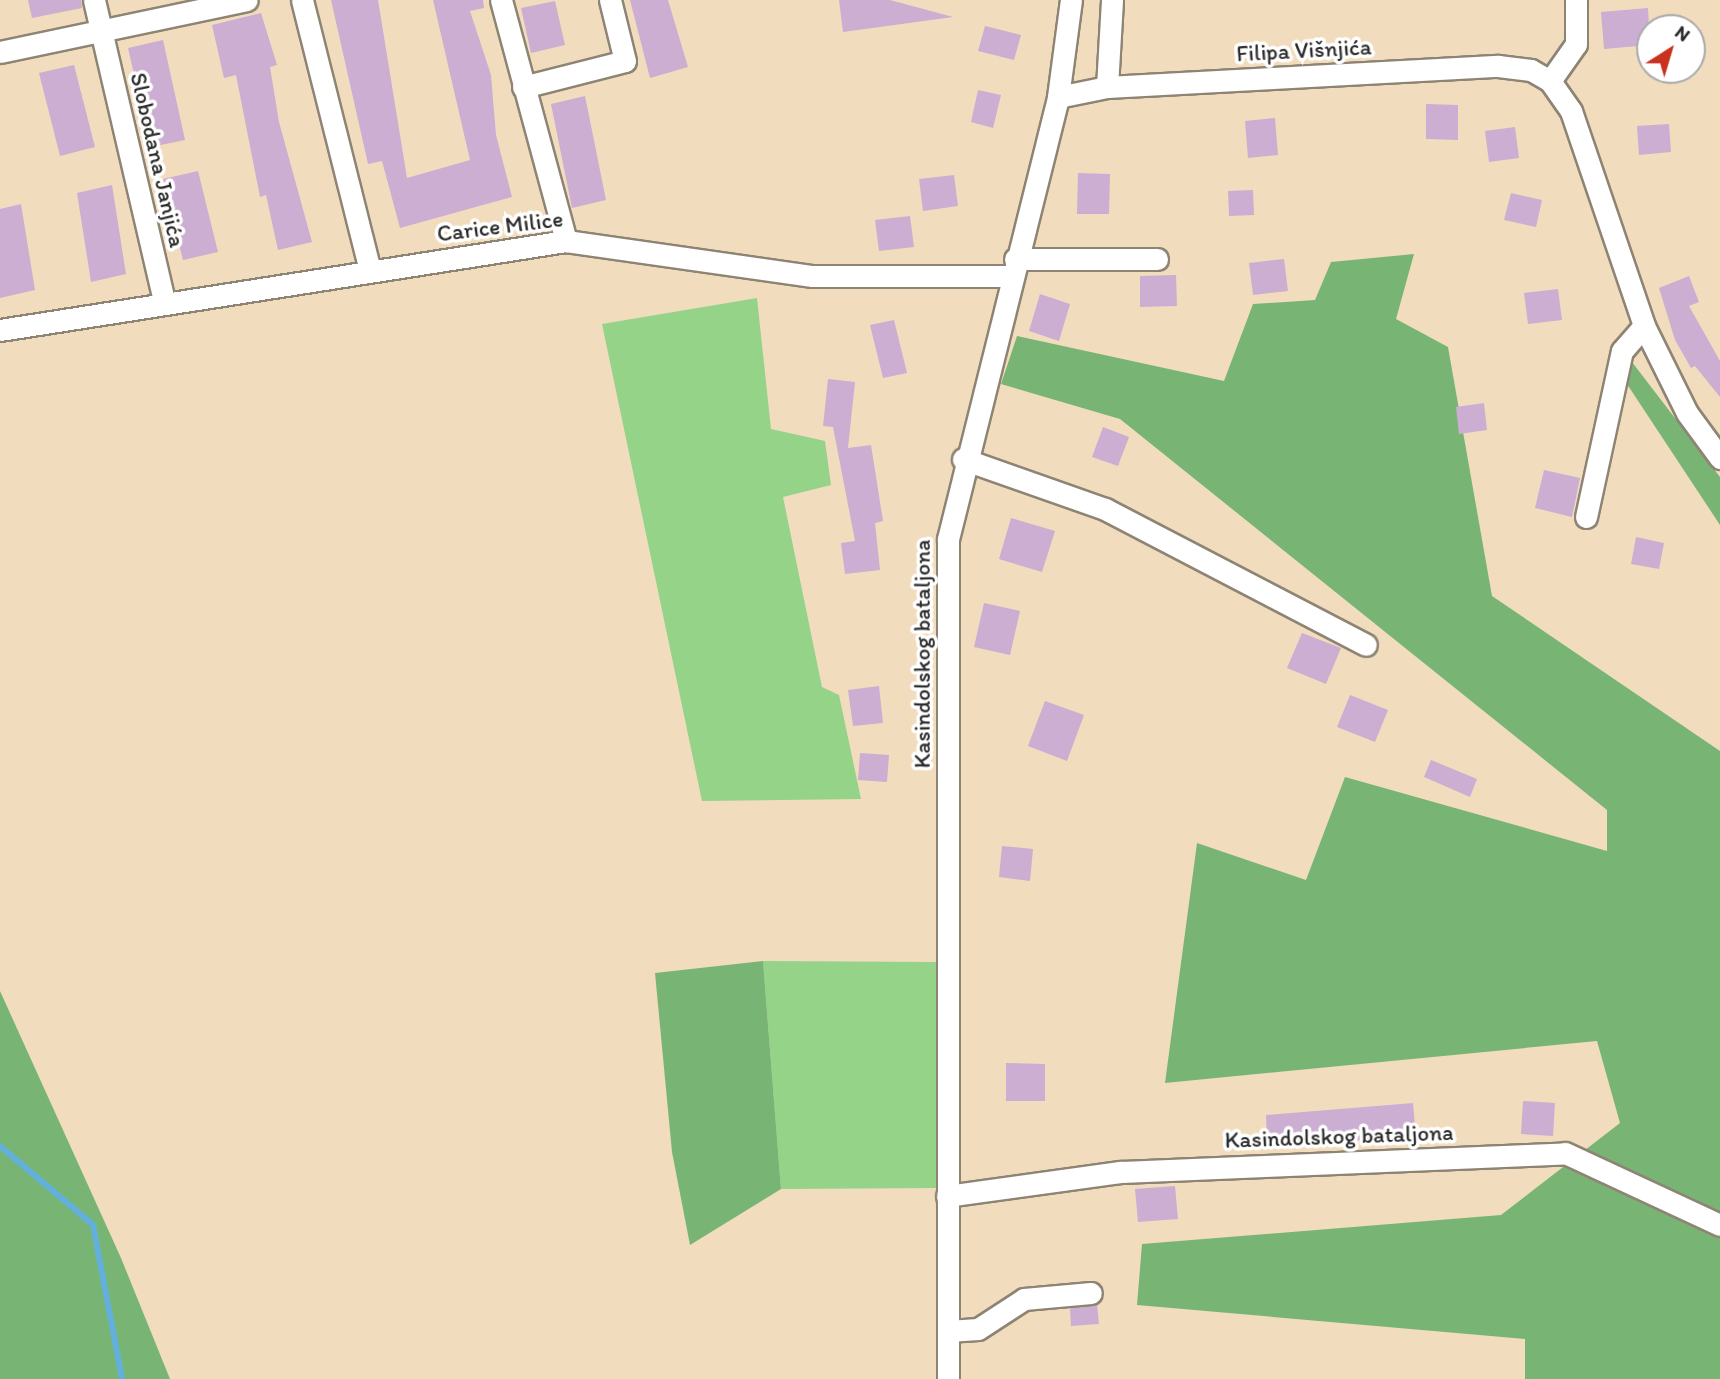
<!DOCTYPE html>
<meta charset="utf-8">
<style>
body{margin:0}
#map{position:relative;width:1720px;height:1379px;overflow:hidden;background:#f2dcbe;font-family:Itim,sans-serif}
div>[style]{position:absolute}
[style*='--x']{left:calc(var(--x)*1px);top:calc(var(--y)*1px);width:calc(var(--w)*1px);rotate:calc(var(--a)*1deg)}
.green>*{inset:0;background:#95d389}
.forest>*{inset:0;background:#78b575}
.stream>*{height:6px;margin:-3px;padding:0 3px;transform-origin:3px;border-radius:3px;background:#63b0dc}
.building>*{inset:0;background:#cbaed2}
.roads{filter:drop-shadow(2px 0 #8e8474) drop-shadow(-2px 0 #8e8474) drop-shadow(0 2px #8e8474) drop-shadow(0 -2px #8e8474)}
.minor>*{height:21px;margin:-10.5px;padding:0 10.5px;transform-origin:10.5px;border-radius:10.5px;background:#fff}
span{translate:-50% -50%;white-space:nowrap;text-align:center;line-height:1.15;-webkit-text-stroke:7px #fff;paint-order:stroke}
.street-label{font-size:23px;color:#2b2b2b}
.north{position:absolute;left:1636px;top:14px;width:70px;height:70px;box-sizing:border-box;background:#fff;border:2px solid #aaa;border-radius:50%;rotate:37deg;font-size:19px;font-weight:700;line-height:28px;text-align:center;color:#2b2b2b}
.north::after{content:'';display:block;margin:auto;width:24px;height:32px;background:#c8321e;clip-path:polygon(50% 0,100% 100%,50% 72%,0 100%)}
</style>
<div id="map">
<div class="green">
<div style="clip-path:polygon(757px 298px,771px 429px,825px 441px,831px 485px,783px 497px,822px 687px,839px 695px,861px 799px,702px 801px,602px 324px)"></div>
<div style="clip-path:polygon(763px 961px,939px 962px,939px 1188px,781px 1189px)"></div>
</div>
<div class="forest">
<div style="clip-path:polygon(1414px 254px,1396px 319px,1448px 347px,1492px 596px,1720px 751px,1720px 1379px,1525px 1379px,1525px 1339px,1137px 1305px,1142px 1244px,1501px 1215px,1620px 1123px,1597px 1041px,1165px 1083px,1197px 843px,1306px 880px,1345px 777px,1607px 851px,1607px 810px,1120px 419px,1001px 384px,1017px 336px,1224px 381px,1253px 304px,1315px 300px,1331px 262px)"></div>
<div style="clip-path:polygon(1632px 362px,1720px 477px,1720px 525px,1619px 372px)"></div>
<div style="clip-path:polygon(763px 961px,781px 1189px,690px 1245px,672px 1152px,655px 973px)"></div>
<div style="clip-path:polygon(0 991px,121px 1258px,170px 1379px,0 1379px)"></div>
</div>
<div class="stream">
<div style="--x:0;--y:1146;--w:122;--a:40.3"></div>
<div style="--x:93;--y:1225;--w:157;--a:79.3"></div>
</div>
<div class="building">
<div style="clip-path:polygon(28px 0,81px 0,82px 8px,32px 18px)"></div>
<div style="clip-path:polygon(331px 0,378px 0,407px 178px,470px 160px,433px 0,483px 0,484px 8px,470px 11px,491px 75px,496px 135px,512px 197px,400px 228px,382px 161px,368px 164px)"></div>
<div style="clip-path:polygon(630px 0,668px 0,688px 67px,650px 78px)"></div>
<div style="clip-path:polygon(839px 0,890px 0,953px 17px,843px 32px)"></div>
<div style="clip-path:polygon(555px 1px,565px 45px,531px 53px,521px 8px)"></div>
<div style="clip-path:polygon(1648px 8px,1650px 45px,1604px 49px,1601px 12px)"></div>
<div style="clip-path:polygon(261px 13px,277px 65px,270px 67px,279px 122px,312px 242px,278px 250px,266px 195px,260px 197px,236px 75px,224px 78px,212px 25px)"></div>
<div style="clip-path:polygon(985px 26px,1021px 35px,1014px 60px,978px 51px)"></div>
<div style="clip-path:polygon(163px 40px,185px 140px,151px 147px,128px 48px)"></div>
<div style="clip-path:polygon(74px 65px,95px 147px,60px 156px,39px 73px)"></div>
<div style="clip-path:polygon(978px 90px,1001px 95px,993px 128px,971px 122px)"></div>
<div style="clip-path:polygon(585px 96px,606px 200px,572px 208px,551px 104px)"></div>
<div style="clip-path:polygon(1426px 104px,1458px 105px,1458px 140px,1426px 139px)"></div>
<div style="clip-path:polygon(1275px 118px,1278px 155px,1248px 158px,1245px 121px)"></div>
<div style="clip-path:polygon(1669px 124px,1671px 152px,1639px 155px,1637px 126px)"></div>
<div style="clip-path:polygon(1515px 127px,1519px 158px,1489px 162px,1485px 131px)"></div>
<div style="clip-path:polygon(198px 171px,218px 252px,183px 260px,163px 179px)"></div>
<div style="clip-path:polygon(1078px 173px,1110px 174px,1109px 214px,1077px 214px)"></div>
<div style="clip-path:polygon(954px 175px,958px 206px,923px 211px,919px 179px)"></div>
<div style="clip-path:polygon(112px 185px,126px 274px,91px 282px,77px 193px)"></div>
<div style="clip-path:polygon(1253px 190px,1254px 215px,1229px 216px,1228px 191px)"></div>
<div style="clip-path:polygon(1511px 193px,1542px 200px,1536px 227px,1504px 220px)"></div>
<div style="clip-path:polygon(21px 204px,35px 290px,0 298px,0 209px)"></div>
<div style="clip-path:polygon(910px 216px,914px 247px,879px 251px,875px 220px)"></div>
<div style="clip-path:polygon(1284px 259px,1288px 291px,1253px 295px,1249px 263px)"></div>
<div style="clip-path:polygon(1176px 275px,1177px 306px,1140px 307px,1140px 276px)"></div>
<div style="clip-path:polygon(1689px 276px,1699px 302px,1689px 306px,1720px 361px,1720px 397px,1695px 366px,1691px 368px,1675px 340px,1659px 288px)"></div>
<div style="clip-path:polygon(1558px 289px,1562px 320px,1528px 324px,1524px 293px)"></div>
<div style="clip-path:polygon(1040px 294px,1070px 304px,1059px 341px,1029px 331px)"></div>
<div style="clip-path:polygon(894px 320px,907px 373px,883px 378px,870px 325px)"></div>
<div style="clip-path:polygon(828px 379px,855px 382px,848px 448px,871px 445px,883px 521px,875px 523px,880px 570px,845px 574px,841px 543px,855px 541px,833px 427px,823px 426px)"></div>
<div style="clip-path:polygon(1484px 403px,1487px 430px,1459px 434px,1456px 407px)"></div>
<div style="clip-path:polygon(1103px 427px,1129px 437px,1118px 466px,1092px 457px)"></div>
<div style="clip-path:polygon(1544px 470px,1580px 478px,1572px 517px,1535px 508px)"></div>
<div style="clip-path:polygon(1011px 518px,1055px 531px,1042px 572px,999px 559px)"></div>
<div style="clip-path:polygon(1636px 537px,1664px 543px,1659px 569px,1631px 564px)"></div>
<div style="clip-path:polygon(984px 603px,1020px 611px,1010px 655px,974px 647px)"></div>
<div style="clip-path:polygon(1302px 633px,1341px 648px,1326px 684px,1287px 668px)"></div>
<div style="clip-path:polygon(879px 686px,883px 723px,853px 726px,848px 690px)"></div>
<div style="clip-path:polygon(1350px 695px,1388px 710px,1375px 742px,1337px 727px)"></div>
<div style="clip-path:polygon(1045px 701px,1084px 715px,1067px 761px,1028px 746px)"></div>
<div style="clip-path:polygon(860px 753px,889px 755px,887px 782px,858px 780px)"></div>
<div style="clip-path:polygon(1431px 760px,1477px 779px,1470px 797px,1424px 777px)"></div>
<div style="clip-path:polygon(1002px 846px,1033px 849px,1030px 881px,999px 877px)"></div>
<div style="clip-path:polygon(1006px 1063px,1045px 1064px,1045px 1101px,1006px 1101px)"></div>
<div style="clip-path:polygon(1523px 1101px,1555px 1103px,1553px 1136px,1521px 1134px)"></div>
<div style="clip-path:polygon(1413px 1103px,1416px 1138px,1267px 1144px,1266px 1115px)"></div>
<div style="clip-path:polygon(1175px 1186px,1178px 1219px,1138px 1222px,1135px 1189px)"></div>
<div style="clip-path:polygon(1097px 1304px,1099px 1324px,1071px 1326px,1070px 1308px)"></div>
</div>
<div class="roads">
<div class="minor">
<div style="--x:94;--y:0;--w:310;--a:76.9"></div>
<div style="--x:302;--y:0;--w:278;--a:75.9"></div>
<div style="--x:501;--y:0;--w:250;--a:74.9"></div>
<div style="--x:0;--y:52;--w:252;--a:-11.9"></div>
<div style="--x:1550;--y:81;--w:45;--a:-54.9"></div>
<div style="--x:1576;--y:44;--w:44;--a:-90"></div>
<div style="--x:523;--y:87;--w:105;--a:-14.3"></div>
<div style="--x:625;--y:61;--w:63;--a:-103.8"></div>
<div style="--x:1107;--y:87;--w:87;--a:-86.7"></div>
<div style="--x:1058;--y:97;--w:50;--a:-11.5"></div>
<div style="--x:1107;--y:87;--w:392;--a:-3.1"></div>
<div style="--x:1498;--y:66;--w:33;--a:7"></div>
<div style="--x:1531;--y:70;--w:22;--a:30"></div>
<div style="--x:1550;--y:81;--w:37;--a:55"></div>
<div style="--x:1571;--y:111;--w:227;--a:71.2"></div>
<div style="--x:1644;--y:326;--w:97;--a:63.7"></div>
<div style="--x:1687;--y:413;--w:56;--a:53.7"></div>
<div style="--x:1015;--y:259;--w:142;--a:0"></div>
<div style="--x:0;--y:330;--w:573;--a:-8.94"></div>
<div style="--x:566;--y:241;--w:249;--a:8.1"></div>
<div style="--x:813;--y:276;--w:197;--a:0"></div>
<div style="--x:963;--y:459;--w:151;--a:19.4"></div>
<div style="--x:1105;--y:509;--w:294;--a:27.5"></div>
<div style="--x:1586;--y:517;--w:170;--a:-77.8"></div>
<div style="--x:1622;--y:351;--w:33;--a:-49"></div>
<div style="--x:947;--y:1196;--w:175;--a:-7.9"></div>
<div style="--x:1120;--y:1172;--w:445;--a:-2.4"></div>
<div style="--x:1565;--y:1153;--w:171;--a:24.9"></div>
<div style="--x:948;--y:1331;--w:30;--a:-4"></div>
<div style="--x:978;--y:1329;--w:55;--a:-33.1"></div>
<div style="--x:1024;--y:1299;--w:67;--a:-5.1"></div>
<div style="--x:948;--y:1379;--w:840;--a:-90"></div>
<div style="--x:948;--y:539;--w:455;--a:-76"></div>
<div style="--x:1058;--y:97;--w:98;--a:-82.4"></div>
</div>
</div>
<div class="street-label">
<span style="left:1304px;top:50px;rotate:-3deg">Filipa Višnjića</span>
<span style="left:158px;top:160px;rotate:77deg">Slobodana Janjića</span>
<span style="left:500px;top:226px;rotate:-7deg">Carice Milice</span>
<span style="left:922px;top:654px;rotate:-90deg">Kasindolskog bataljona</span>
<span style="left:1339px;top:1136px;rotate:-2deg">Kasindolskog bataljona</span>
</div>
<div class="north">N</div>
</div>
